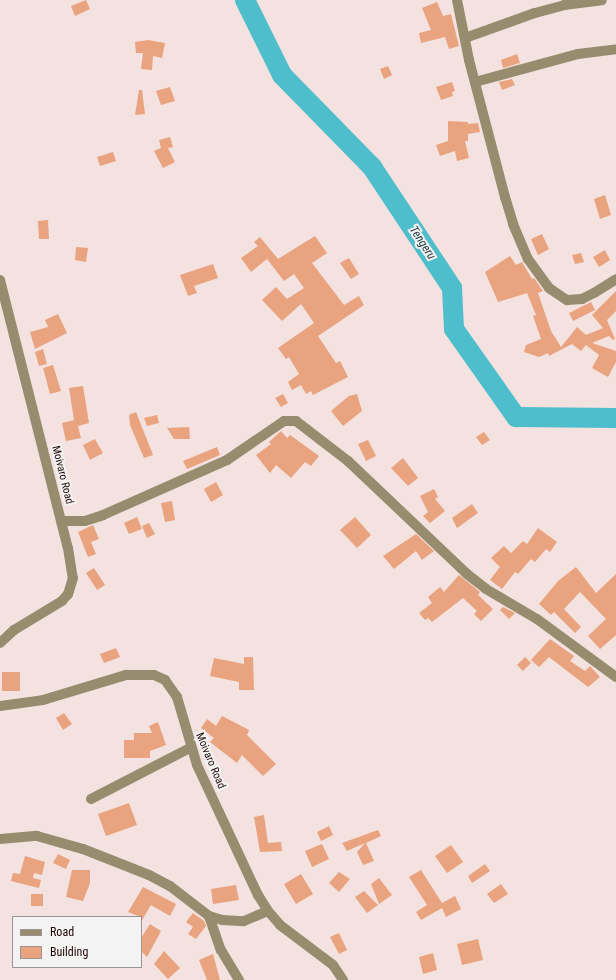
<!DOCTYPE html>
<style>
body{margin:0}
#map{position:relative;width:616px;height:980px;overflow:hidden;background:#f3e2df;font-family:"Roboto Condensed",sans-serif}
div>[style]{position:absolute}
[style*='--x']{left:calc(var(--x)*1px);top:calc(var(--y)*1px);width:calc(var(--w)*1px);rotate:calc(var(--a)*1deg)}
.river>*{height:20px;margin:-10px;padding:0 10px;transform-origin:10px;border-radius:10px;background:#4ebdcc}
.building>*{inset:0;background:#e9a37f}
.minor>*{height:10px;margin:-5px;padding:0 5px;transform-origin:5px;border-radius:5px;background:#988c6f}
span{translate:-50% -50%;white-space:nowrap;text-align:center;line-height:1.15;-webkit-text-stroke:4px #f3f3f3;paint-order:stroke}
.street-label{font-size:11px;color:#1f0403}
.water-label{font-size:12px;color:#1f383b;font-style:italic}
.legend{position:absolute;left:12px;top:916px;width:130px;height:52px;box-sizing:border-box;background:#f3f3f3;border:1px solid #9e9393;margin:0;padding:5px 7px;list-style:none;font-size:12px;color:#1f0403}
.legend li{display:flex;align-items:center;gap:8px;height:20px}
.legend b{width:20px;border:1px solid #9e9393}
</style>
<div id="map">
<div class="river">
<div style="--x:245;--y:0;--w:84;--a:63.7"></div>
<div style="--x:282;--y:75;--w:129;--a:45.6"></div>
<div style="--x:372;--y:167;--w:145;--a:56.5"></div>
<div style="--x:452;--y:288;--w:41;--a:87.2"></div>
<div style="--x:454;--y:329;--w:108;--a:54.8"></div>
<div style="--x:516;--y:417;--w:100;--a:0.6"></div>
</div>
<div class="building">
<div style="clip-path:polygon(86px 0,90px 9px,75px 16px,71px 6px)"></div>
<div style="clip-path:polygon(437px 2px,443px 16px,451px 14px,459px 46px,449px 49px,445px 37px,421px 43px,419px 33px,431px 30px,422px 8px)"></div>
<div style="clip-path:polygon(148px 40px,165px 43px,162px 58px,153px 56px,152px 70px,141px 69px,143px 53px,136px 53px,135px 42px)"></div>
<div style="clip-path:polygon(517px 54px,520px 63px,503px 68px,501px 60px)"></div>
<div style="clip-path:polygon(388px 66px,392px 75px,384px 79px,380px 69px)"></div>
<div style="clip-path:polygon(512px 79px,515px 85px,502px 90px,499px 82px)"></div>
<div style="clip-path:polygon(452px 82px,455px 91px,452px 92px,453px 96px,441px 100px,436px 87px)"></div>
<div style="clip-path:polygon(170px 87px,175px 101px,161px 105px,156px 91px)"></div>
<div style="clip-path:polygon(139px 90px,142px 90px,145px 114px,135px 115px)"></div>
<div style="clip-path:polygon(448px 121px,468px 122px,468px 124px,478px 123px,480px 132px,468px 134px,468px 141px,465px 141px,469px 158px,457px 161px,455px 151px,440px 156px,436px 145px,448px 141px)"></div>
<div style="clip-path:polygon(170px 137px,173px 147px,168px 148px,175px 162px,163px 168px,154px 151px,161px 148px,159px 140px)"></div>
<div style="clip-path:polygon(113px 152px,116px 161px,100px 166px,97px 157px)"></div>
<div style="clip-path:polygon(605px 195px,611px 215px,600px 219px,594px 199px)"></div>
<div style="clip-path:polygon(48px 220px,49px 239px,39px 239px,38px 221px)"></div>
<div style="clip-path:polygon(542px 234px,549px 249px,538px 255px,531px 239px)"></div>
<div style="clip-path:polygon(315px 236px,327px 253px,312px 263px,344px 305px,359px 296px,364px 305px,318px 336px,336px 363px,340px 361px,348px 377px,313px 395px,311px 391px,306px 394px,301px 385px,292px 390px,288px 382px,299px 374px,289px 357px,286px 359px,278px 348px,314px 323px,301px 304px,282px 321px,262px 300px,276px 287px,287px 299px,304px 288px,294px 274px,284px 281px,267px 259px,251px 272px,241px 258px,258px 246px,254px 242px,260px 237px,278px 259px)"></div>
<div style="clip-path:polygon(76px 247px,88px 248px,86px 262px,75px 260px)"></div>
<div style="clip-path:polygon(605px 250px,610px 260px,599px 267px,593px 257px)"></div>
<div style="clip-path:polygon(581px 253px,584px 262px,575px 264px,572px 255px)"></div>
<div style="clip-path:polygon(510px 256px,516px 265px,522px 262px,532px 279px,534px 278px,543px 291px,538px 293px,551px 331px,561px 347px,577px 327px,586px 335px,603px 328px,592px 315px,616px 291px,616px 311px,607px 320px,615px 339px,613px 340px,609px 336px,592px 343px,616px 351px,616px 362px,608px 377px,592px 368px,599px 355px,586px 345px,581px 351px,572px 344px,549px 356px,548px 353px,539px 357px,524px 352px,526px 345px,541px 339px,533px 316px,536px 315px,527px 293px,498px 302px,485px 272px)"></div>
<div style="clip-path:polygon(349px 258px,359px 274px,351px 279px,340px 263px)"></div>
<div style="clip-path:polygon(213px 264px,218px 278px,194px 286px,197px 293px,188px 296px,180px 275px)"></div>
<div style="clip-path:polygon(591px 302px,595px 310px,573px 321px,569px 313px)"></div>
<div style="clip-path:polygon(58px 314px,67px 333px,35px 349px,30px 332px,48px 327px,45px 320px)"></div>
<div style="clip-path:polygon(43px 349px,47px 364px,39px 366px,35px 352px)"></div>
<div style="clip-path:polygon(53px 365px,61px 391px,50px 394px,43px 368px)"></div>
<div style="clip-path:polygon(83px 386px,89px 423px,78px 426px,81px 438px,66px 441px,62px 423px,74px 420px,69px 388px)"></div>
<div style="clip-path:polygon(283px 394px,288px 403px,281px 407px,275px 398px)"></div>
<div style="clip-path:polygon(357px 394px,362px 411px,343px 426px,331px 411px,349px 396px)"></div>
<div style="clip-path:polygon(136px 412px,153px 455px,144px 458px,130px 425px,129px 415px)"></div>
<div style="clip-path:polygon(157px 415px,159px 423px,147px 426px,144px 418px)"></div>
<div style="clip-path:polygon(189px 427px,190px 439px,174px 439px,167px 428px)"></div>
<div style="clip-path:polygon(281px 431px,287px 438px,290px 435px,319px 456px,311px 466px,305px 462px,291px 478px,276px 465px,270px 473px,256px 455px,271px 444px,269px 442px)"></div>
<div style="clip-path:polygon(484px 432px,490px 440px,482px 445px,476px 437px)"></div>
<div style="clip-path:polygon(95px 439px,103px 453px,90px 460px,83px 445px)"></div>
<div style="clip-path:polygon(368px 440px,376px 456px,366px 461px,358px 444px)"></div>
<div style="clip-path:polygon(217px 447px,220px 455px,187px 469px,183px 461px)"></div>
<div style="clip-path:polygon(403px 458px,418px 478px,408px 486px,391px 468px)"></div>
<div style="clip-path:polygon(216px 482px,223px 495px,211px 502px,204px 489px)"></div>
<div style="clip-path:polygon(434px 489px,438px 497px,435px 499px,445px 511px,430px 523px,423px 516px,428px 512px,420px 496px)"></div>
<div style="clip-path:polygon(172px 501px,175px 520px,165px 522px,161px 503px)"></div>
<div style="clip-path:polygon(472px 504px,478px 513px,457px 528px,452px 518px)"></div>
<div style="clip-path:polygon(137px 517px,142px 529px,129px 534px,124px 523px)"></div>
<div style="clip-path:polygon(355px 517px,371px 535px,357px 548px,340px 530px)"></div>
<div style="clip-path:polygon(149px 523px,155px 534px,147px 538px,142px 526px)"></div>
<div style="clip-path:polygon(93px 525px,99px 539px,91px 542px,96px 554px,88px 557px,78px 532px)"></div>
<div style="clip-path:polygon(538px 528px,557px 542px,550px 552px,546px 549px,535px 562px,531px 559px,518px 574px,515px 572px,502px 589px,490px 580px,500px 567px,491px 558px,504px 546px,511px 553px,523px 541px,527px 544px)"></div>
<div style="clip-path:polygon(416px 534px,434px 551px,422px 560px,416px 551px,394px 569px,383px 556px)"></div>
<div style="clip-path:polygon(576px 567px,596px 593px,616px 574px,616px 635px,600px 649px,588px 636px,606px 619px,580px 592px,564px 609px,581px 627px,575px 633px,554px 612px,551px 615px,539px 604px,558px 581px)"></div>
<div style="clip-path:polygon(94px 568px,105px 585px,97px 590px,86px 573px)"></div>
<div style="clip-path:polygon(459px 575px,480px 592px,478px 595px,493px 609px,481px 621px,474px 614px,477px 611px,463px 598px,432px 622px,428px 618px,425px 620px,419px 613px,432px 603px,428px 597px,440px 587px,444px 592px)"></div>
<div style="clip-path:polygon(503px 607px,515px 613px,509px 619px,500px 610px)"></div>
<div style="clip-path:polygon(550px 639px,574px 656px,570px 661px,585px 671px,590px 666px,600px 677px,588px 687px,549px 657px,539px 667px,531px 660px)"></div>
<div style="clip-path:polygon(116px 648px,120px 657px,104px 663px,100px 654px)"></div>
<div style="clip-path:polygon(244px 657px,253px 657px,254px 690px,239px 690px,239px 682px,210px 676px,214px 658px,244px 664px)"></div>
<div style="clip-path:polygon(525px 657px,531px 663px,523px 671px,517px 665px)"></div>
<div style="clip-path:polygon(2px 672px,20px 672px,20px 691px,2px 691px)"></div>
<div style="clip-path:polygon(64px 713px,72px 724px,63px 730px,56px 718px)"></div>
<div style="clip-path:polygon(222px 716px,249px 730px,247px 735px,276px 764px,263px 776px,242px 755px,237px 763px,210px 742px,214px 738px,201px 728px,207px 719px,216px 726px)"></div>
<div style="clip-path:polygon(158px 722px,166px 745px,150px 751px,150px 758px,124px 758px,124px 740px,134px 740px,134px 733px,152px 733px,149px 726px)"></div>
<div style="clip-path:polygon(129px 803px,137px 825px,106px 836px,98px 814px)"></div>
<div style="clip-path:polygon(264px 815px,268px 843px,281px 842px,282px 851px,260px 852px,254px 817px)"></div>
<div style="clip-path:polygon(329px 826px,333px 835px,321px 841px,317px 832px)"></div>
<div style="clip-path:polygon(378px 830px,381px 836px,366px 843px,374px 861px,363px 865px,357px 852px,365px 843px,347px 851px,342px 843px)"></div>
<div style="clip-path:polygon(322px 844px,329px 859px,312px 867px,305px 851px)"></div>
<div style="clip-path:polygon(451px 845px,463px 862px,447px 873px,435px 856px)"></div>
<div style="clip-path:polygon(58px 854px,70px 860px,66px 869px,53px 863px)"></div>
<div style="clip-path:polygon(25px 856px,45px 862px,42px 875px,34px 873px,33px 878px,41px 880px,39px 888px,11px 881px,13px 873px,20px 874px)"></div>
<div style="clip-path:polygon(485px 864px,490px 871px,472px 883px,468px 876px)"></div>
<div style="clip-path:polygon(72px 870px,90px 870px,90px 883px,83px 901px,66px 897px)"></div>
<div style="clip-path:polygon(421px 870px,442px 903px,455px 896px,461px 909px,446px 917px,442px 908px,421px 920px,416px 912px,427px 905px,409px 877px)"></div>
<div style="clip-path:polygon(339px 872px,350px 879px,339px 892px,329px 883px)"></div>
<div style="clip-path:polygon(301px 874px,313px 894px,296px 904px,284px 884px)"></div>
<div style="clip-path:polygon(379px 878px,392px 895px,379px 904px,371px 884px)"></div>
<div style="clip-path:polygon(501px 884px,508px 894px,494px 903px,487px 894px)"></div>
<div style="clip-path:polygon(236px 885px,239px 900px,213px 904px,211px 889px)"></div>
<div style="clip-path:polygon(143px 887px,176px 904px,170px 916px,151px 905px,142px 920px,141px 917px,128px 912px)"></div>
<div style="clip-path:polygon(364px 891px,378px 905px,367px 913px,355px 897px)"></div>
<div style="clip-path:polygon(31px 894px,43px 894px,43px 906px,31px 906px)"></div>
<div style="clip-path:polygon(193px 913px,204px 921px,206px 926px,196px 939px,188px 934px,193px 927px,186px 922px)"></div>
<div style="clip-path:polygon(150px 924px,161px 931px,147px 957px,141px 951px,141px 938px)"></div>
<div style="clip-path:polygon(339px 933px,347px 950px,339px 954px,330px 937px)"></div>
<div style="clip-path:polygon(478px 939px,483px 960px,462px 965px,457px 944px)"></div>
<div style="clip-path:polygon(164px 951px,180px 968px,168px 979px,154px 964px)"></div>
<div style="clip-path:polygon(433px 953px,437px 970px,423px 974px,419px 957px)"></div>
<div style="clip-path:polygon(213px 954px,220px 980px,207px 980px,199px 960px)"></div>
</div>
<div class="minor">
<div style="--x:457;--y:0;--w:61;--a:78.7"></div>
<div style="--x:469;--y:60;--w:142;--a:75.3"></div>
<div style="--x:505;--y:197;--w:28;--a:73"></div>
<div style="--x:513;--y:224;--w:38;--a:67"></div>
<div style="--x:528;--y:259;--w:36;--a:54"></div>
<div style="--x:549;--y:288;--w:22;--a:34"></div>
<div style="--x:567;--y:300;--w:15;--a:-4"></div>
<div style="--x:582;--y:299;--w:13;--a:-27"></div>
<div style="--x:594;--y:293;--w:26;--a:-32"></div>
<div style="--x:465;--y:38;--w:74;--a:-19.7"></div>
<div style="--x:535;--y:13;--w:30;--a:-15"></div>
<div style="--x:564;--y:5;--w:38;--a:-7"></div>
<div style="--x:475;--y:82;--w:107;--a:-15.2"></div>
<div style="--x:578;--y:54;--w:38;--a:-7"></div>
<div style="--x:0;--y:280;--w:276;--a:75.8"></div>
<div style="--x:68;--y:548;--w:30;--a:81"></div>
<div style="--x:73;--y:578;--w:17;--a:107"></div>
<div style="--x:68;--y:594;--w:9;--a:131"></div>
<div style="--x:62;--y:601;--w:56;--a:148.9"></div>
<div style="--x:14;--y:630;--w:19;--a:137"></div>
<div style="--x:61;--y:521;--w:24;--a:0"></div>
<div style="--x:85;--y:521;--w:19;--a:-18"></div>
<div style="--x:103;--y:515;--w:136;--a:-23.9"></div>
<div style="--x:227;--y:460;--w:69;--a:-34.4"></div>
<div style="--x:284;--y:421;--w:12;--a:0"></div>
<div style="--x:296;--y:421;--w:66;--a:37.6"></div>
<div style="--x:348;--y:461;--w:164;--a:43.5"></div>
<div style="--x:467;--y:574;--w:24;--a:38"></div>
<div style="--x:486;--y:589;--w:59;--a:30.5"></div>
<div style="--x:537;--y:619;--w:98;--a:36.3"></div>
<div style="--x:0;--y:706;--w:43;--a:-7.9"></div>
<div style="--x:43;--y:700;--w:87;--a:-16.8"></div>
<div style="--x:126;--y:675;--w:28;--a:0"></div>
<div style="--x:154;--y:675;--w:12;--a:24"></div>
<div style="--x:165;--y:680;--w:21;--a:55"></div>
<div style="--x:177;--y:697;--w:71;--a:73.6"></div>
<div style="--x:197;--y:765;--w:144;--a:64.9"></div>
<div style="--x:258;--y:895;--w:19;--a:58"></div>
<div style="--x:268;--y:911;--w:18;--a:49"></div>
<div style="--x:280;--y:925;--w:66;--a:37"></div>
<div style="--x:333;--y:965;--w:18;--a:56"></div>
<div style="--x:91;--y:799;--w:111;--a:-27.3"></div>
<div style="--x:0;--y:839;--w:37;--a:-5"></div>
<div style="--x:37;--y:836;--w:48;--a:15.8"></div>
<div style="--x:83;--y:849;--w:71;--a:21.5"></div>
<div style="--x:149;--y:875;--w:24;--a:28"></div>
<div style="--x:170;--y:886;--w:49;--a:37.6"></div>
<div style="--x:209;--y:916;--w:14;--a:17"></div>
<div style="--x:222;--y:920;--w:22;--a:3"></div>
<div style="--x:244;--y:921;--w:26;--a:-23"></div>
<div style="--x:209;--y:916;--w:36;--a:71"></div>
<div style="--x:221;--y:950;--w:35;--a:59"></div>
</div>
<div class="street-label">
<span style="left:62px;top:475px;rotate:76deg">Moivaro Road</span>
<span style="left:210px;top:761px;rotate:67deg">Moivaro Road</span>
</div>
<div class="water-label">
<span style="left:422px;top:243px;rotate:57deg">Tengeru</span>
</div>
<ul class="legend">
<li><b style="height:5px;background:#988c6f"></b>Road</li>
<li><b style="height:11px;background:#e9a37f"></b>Building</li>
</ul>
</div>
